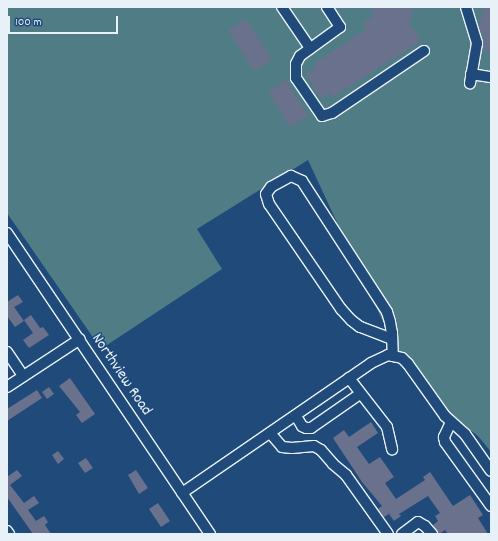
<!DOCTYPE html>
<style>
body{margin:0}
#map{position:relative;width:498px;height:541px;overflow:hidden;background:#1f4a7a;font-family:Dekko,sans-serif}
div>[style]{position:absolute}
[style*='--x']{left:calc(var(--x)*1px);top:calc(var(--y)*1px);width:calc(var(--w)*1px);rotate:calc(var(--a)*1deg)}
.green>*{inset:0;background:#507c85}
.building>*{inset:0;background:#6a718d}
.roads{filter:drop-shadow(1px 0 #e8f1f8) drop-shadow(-1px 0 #e8f1f8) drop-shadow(0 1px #e8f1f8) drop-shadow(0 -1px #e8f1f8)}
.minor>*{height:10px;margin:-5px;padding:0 5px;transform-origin:5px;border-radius:5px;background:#1f4a7a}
span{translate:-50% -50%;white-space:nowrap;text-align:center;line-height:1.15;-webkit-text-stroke:3px #1f4a7a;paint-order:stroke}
.street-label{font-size:16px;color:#e8f1f8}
.frame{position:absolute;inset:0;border:8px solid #e8f1f8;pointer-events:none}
.scale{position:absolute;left:8px;top:16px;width:110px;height:18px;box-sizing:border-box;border:2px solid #e8f1f8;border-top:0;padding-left:5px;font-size:12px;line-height:14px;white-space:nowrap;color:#e8f1f8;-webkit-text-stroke:3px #1f4a7a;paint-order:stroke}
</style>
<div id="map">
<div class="green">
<div style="clip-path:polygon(7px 7px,491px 7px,491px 452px,478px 436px,450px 415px,413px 362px,397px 352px,308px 160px,197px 229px,222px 269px,101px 349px,7px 213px)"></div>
</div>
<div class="building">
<div style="clip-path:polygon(370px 7px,409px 7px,414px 16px,408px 20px,421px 41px,333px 97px,330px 92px,321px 98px,306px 74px,316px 68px,313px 64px,367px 29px,363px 23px,375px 15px)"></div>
<div style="clip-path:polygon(484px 7px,491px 7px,491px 52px,482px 51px,484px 34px,481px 34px,479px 27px)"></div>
<div style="clip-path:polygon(246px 19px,272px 60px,254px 71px,228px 30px)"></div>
<div style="clip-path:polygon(286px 80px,308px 116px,290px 127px,268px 92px)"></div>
<div style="clip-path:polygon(18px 295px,23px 302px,14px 307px,24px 321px,15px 327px,7px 316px,7px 302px)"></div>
<div style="clip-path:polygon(31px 315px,40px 328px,43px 327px,49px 335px,29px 348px,23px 340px,33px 333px,24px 320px)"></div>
<div style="clip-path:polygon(70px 378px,95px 414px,82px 423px,76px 415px,80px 412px,59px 386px)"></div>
<div style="clip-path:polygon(49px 387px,54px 394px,47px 399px,42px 392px)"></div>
<div style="clip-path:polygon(37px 390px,42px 398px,7px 421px,7px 409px)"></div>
<div style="clip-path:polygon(371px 422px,378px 433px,357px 447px,369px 464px,380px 457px,394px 477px,385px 483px,396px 499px,425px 480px,423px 477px,430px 472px,453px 506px,470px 495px,483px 515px,478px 518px,488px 534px,448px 534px,445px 530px,439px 534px,433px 525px,438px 521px,435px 516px,440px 513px,428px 496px,399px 514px,401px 516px,394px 521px,389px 514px,384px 517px,378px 509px,382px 506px,362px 482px,333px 438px,344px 430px,349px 437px)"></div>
<div style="clip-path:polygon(58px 451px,64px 459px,58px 464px,52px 455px)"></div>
<div style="clip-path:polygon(86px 458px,93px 468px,85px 473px,78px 463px)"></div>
<div style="clip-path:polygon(17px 470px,22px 476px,10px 485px,24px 503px,34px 496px,39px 503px,28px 510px,36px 521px,44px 516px,48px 522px,45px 525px,51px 534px,33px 534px,7px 497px,7px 477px)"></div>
<div style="clip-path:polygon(136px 470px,148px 488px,139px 494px,128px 475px)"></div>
<div style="clip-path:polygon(158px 503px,170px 521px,161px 527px,149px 509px)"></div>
</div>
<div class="roads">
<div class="minor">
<div style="--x:282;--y:7;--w:50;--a:55.7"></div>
<div style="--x:327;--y:7;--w:24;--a:57"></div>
<div style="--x:340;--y:27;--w:49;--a:144.1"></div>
<div style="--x:300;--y:56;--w:9;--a:117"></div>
<div style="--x:296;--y:64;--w:14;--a:90"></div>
<div style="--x:296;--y:78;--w:46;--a:55.6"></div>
<div style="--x:322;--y:116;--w:10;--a:-17"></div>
<div style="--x:332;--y:113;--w:111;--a:-34"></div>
<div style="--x:466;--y:7;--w:38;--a:73"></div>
<div style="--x:477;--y:43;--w:41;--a:99.9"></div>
<div style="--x:471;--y:74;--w:20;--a:9"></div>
<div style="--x:7;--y:233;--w:363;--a:56"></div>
<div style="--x:392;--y:339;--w:34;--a:-159"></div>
<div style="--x:360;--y:327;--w:11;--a:-142"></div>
<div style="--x:351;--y:320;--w:15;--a:-132"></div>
<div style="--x:341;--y:309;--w:127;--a:-124.4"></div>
<div style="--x:269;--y:204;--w:10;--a:-107"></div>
<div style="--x:266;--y:194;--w:9;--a:-54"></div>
<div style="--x:271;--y:187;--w:23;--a:-29"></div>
<div style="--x:291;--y:176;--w:12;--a:24"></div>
<div style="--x:302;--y:181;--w:156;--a:57"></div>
<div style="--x:387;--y:312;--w:10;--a:73"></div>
<div style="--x:390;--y:322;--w:11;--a:80"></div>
<div style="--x:392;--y:333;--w:23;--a:88"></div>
<div style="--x:7;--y:352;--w:29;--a:56"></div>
<div style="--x:349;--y:378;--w:62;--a:52.2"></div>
<div style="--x:387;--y:427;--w:23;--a:77"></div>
<div style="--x:7;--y:387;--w:87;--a:-33.3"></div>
<div style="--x:296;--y:416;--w:12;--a:59"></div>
<div style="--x:302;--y:426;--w:4;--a:27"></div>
<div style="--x:306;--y:428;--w:5;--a:0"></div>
<div style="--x:311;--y:428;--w:60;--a:-34.8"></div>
<div style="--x:451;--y:422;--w:17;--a:115"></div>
<div style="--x:444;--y:437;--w:5;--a:79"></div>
<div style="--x:445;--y:442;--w:79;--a:54.3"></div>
<div style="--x:270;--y:433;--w:18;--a:49"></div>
<div style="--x:282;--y:447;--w:10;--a:6"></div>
<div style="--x:292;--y:448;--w:22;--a:-5"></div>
<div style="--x:314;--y:446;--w:8;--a:30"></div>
<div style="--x:321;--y:450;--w:18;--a:49"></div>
<div style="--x:333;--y:464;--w:17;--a:40"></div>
<div style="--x:346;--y:475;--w:72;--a:54.6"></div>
<div style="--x:182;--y:493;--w:229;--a:-34.5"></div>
<div style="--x:371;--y:363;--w:19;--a:-25"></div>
<div style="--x:388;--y:355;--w:14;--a:12"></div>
<div style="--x:402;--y:358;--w:8;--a:45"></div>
<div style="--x:408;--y:364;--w:64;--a:54.6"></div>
<div style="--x:445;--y:416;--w:27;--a:42"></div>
<div style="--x:465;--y:434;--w:45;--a:54.9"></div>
<div style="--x:7;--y:531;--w:4;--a:56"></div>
<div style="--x:402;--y:534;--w:20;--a:-37"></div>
<div style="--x:418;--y:522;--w:8;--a:30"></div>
<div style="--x:425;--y:526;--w:11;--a:49"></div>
</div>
</div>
<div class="street-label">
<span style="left:121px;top:375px;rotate:56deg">Northview Road</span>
</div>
<div class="frame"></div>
<div class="scale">100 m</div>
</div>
